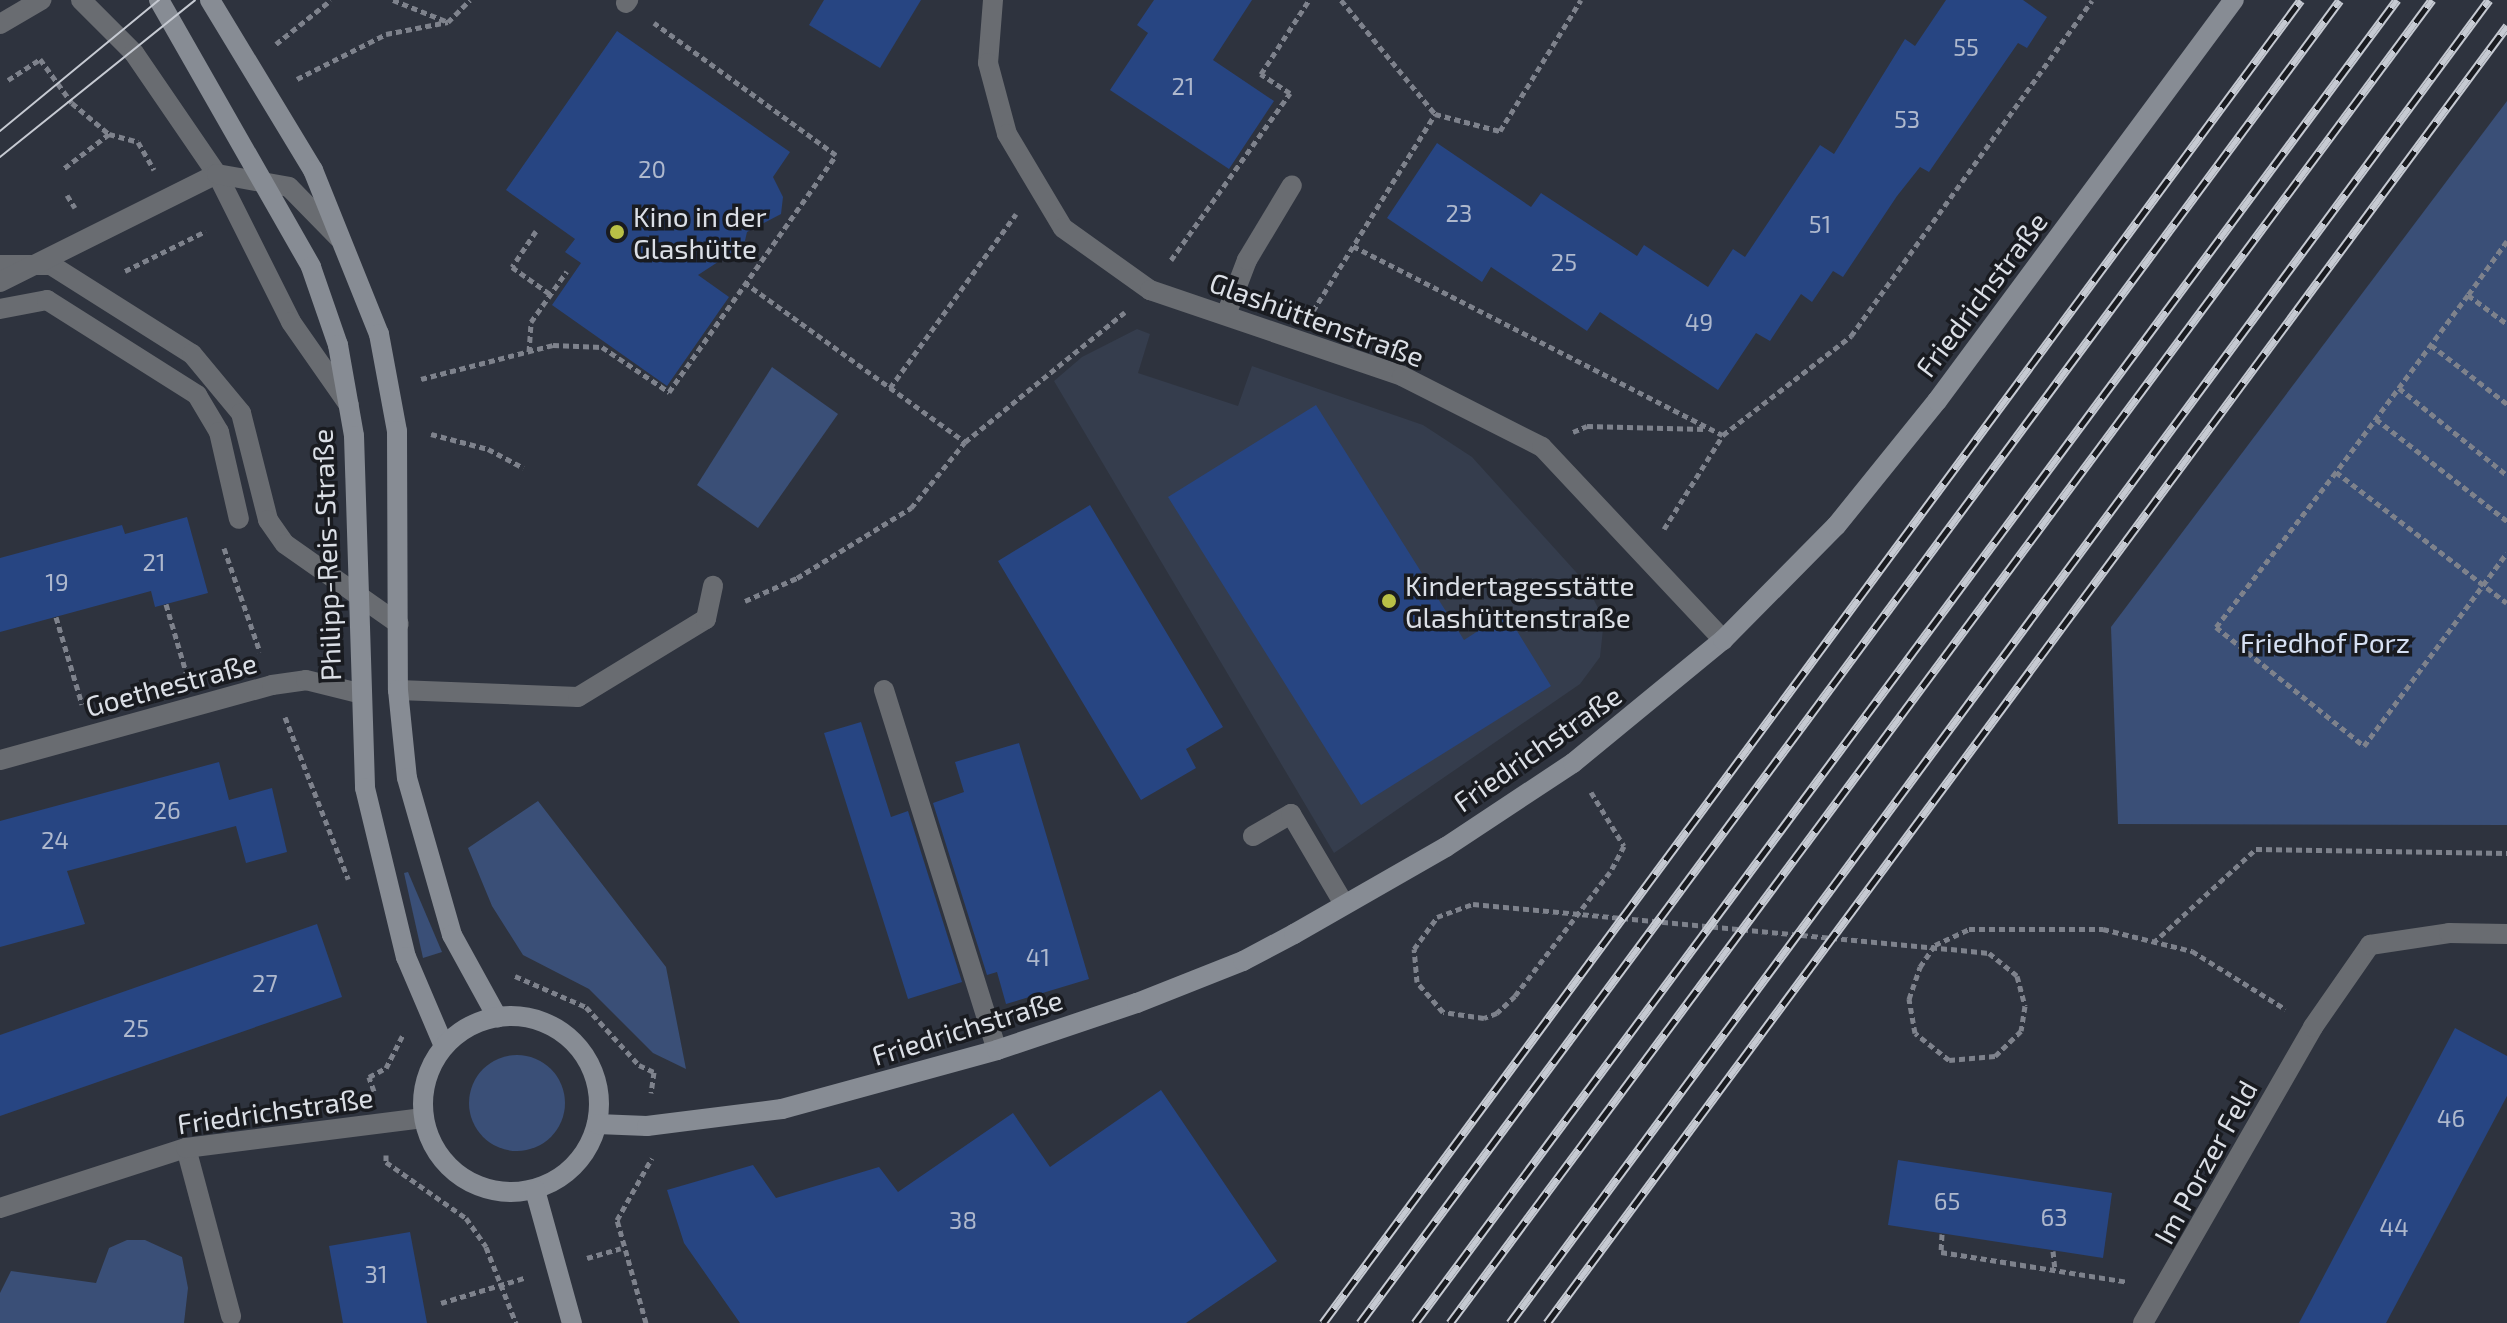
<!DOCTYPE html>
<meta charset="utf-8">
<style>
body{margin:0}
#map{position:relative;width:2507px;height:1323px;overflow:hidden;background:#2e333e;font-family:"Exo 2",sans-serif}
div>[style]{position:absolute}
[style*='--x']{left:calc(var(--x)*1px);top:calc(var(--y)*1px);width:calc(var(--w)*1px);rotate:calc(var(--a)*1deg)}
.built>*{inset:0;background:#353d4d}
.green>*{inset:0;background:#3a4f77}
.round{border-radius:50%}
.building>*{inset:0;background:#274582}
.path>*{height:5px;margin-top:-2.5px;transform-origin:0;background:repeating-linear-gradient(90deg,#7e828c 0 6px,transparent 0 10px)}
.lane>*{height:20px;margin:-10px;padding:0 10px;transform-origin:10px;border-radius:10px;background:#696c71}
.street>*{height:20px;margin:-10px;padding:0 10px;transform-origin:10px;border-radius:10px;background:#696c71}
.secondary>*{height:20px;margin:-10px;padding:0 10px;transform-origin:10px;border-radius:10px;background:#878c94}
.secondary>.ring{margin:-10px;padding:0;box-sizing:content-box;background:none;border:20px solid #878c94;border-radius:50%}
.tram>*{height:2px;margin:-1px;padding:0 1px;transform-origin:1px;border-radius:1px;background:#c6cad2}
.rail>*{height:9px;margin-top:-4.5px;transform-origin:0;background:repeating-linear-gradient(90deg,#191b20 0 18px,#c6cad2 0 36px);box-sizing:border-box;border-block:2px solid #c6cad2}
.dots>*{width:22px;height:22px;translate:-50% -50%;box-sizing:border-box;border:4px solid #191b20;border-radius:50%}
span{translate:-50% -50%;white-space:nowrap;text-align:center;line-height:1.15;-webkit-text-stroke:7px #191b20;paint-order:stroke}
.number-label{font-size:24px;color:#aeb8cd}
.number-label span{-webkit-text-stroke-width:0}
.poi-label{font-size:28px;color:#dbdfe6}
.left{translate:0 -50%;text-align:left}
.street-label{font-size:28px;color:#dbdfe6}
.park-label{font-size:28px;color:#d6e0f3}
</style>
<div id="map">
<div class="built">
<div style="clip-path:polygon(1137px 329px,1150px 334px,1138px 373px,1238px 406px,1252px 366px,1423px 425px,1472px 457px,1585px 582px,1604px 620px,1600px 657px,1580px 684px,1334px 853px,1054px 381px,1082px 357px)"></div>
</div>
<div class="green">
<div style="clip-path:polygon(2507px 101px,2507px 825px,2118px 824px,2111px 627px)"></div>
<div style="clip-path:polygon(772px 367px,838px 414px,758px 528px,697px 485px)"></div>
<div style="clip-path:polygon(538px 801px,666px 967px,686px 1069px,653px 1053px,589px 989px,523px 955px,492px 906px,468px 848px)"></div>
<div style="clip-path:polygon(408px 872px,442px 952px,423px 958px,404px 873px)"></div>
<div class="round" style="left:469px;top:1055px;width:96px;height:96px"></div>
<div style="clip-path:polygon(127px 1240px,145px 1240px,182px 1257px,188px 1288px,184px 1323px,0 1323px,0 1293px,11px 1271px,96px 1283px,109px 1248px)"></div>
</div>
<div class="building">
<div style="clip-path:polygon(824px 0,921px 0,880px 68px,809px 25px)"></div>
<div style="clip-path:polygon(1154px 0,1252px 0,1213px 60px,1274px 101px,1229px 169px,1110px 90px,1148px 33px,1137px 25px)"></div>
<div style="clip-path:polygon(1946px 0,2023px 0,2047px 17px,2027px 48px,2018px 43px,1929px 172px,1920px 167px,1897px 196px,1843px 277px,1833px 271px,1812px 302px,1801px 294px,1770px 341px,1756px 333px,1718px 390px,1600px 312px,1587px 331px,1491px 267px,1482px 282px,1387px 218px,1437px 143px,1531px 207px,1541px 193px,1637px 256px,1644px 245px,1708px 287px,1733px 249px,1745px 257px,1820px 145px,1834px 154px,1905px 39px,1915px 46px)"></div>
<div style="clip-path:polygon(617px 31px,790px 152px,773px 177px,783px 197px,781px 214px,747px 232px,744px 245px,698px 275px,729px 297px,667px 386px,552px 305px,581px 263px,565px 252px,575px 239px,506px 190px)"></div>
<div style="clip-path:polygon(1316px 405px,1464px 640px,1506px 613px,1551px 686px,1361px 805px,1168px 497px)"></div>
<div style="clip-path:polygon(1090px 505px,1223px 727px,1186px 749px,1196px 768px,1141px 800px,998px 561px)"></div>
<div style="clip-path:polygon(187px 517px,208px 593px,155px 607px,151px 591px,0 632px,0 558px,122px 525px,125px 534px)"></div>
<div style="clip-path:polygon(861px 722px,891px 817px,908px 811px,962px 982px,908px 999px,824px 733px)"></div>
<div style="clip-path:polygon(1019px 743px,1089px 979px,1006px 1004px,997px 972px,987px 975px,933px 803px,964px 792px,955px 762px)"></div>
<div style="clip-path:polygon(219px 762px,229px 800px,272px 788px,287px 852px,246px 863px,236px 826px,67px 871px,85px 924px,0 947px,0 821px)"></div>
<div style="clip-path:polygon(317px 924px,342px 997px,0 1116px,0 1035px)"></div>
<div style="clip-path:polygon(2455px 1028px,2507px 1056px,2507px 1096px,2386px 1323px,2299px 1323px)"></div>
<div style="clip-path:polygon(1161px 1090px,1277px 1261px,1186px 1323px,740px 1323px,684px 1243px,667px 1190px,753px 1165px,776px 1198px,879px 1167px,898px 1192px,1013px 1113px,1050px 1167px)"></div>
<div style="clip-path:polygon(1898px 1160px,2112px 1193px,2103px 1258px,1888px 1225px)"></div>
<div style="clip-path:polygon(410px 1232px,427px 1323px,343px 1323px,329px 1246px)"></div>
</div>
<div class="path">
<div style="--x:393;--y:0;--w:59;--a:21.8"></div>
<div style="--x:448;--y:22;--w:31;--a:-45"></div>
<div style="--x:1341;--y:0;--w:148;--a:50.5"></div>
<div style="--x:1435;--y:114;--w:67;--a:14.7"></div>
<div style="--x:1500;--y:131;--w:154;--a:-58.3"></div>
<div style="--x:276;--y:44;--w:70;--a:-38.7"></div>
<div style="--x:297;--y:79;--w:100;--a:-26.8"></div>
<div style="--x:386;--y:34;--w:63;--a:-11"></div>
<div style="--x:8;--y:80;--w:38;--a:-33"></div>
<div style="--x:40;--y:59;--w:54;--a:54"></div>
<div style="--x:72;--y:103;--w:48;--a:40"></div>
<div style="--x:109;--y:134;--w:58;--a:142.7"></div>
<div style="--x:109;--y:134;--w:30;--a:15"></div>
<div style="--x:138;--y:142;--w:32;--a:60"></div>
<div style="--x:67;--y:195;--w:15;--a:58"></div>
<div style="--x:536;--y:231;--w:43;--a:123.7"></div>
<div style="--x:512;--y:267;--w:47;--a:35.4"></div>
<div style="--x:2507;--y:241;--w:67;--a:125.8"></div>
<div style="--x:2468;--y:295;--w:49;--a:36.6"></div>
<div style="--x:1353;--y:246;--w:415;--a:27.1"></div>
<div style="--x:1723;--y:435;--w:162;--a:-37.7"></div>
<div style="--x:1851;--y:336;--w:413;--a:-54.3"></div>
<div style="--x:1171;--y:260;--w:205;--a:-54.5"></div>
<div style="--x:1290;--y:93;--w:35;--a:-147"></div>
<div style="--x:1261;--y:74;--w:88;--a:-57"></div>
<div style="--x:125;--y:271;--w:90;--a:-26.3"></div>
<div style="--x:744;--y:282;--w:273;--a:35.9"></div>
<div style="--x:2468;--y:295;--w:221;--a:126.7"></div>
<div style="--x:2336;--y:472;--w:215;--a:37.5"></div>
<div style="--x:1313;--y:311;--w:232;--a:-58.2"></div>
<div style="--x:2431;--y:345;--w:96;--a:37.8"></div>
<div style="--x:529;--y:352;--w:30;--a:-86"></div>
<div style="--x:531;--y:322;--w:62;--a:-54.8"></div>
<div style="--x:421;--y:379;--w:136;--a:-14.4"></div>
<div style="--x:553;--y:345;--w:49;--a:2.3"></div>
<div style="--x:602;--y:347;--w:81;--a:33.9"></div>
<div style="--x:669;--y:392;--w:290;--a:-54.8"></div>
<div style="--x:836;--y:155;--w:225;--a:-144"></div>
<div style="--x:890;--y:388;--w:215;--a:-54.1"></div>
<div style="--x:2399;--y:388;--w:139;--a:38.9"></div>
<div style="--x:2376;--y:419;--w:166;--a:37.9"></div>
<div style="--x:1573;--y:432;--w:15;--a:-23"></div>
<div style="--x:1587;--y:426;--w:118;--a:1.5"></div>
<div style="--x:431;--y:434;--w:59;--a:14.7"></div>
<div style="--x:488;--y:449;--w:40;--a:28"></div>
<div style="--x:2336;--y:472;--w:196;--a:127.7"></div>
<div style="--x:2216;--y:627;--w:190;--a:38.8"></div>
<div style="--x:2364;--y:746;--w:240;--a:-53.5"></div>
<div style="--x:1664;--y:529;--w:111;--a:-57.9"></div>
<div style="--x:224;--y:548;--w:110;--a:70.9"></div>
<div style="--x:745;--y:601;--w:57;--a:-23.9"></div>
<div style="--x:797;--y:578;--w:134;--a:-31.6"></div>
<div style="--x:911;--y:508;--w:85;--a:-50.7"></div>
<div style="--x:965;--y:442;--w:206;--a:-39.1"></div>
<div style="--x:166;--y:604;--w:71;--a:73.6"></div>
<div style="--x:56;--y:617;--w:91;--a:73.4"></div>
<div style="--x:285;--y:717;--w:174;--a:68.7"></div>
<div style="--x:1591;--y:792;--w:63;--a:58.6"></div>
<div style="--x:1624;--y:846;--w:30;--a:118"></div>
<div style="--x:1610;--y:872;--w:156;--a:127.5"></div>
<div style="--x:1515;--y:996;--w:25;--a:137"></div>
<div style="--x:1497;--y:1013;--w:14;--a:159"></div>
<div style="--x:1484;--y:1018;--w:41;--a:-171.7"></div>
<div style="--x:1443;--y:1012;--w:40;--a:-131"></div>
<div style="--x:1417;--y:982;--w:33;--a:-95"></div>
<div style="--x:1414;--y:949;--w:39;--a:-54"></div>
<div style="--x:1437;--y:917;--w:38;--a:-20"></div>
<div style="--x:1473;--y:904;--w:480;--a:5.4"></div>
<div style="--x:1951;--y:949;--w:38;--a:6"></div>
<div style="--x:1989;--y:953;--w:36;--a:39"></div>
<div style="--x:2017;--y:976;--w:31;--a:75"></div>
<div style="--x:2025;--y:1006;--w:25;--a:99"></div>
<div style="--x:2021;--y:1031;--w:36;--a:136"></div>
<div style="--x:1995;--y:1056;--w:46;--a:175"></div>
<div style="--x:1949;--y:1060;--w:43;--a:-141.5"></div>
<div style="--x:1915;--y:1033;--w:35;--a:-100"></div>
<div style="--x:1909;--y:999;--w:34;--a:-71"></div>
<div style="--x:1920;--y:967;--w:27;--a:-56"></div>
<div style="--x:1935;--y:945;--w:38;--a:-25"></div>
<div style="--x:1969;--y:929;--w:134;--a:0"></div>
<div style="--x:2103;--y:929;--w:92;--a:13.9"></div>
<div style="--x:2192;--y:951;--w:110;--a:31.9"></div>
<div style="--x:2153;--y:943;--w:139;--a:-42.4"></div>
<div style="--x:2256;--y:849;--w:251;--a:0.9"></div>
<div style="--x:515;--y:976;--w:77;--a:23.6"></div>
<div style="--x:586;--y:1007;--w:79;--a:47.6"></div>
<div style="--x:639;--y:1065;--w:17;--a:25"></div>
<div style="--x:654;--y:1072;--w:21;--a:98"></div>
<div style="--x:374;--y:1091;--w:15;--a:-110"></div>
<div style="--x:369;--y:1077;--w:19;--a:-28"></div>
<div style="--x:386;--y:1068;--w:36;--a:-63"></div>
<div style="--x:386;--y:1155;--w:7;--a:90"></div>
<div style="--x:386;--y:1162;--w:98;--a:35"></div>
<div style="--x:466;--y:1218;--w:35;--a:55"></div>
<div style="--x:486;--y:1247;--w:82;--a:68.5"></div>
<div style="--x:1942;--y:1234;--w:18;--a:93"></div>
<div style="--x:1941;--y:1252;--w:189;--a:9.1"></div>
<div style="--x:2053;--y:1251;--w:19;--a:84"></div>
<div style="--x:587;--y:1258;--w:35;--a:-16"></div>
<div style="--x:441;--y:1303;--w:87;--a:-16.8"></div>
<div style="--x:646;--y:1323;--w:107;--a:-105.7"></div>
<div style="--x:617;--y:1220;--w:71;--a:-60.6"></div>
</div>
<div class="lane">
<div style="--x:81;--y:0;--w:75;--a:45"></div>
<div style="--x:134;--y:53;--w:147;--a:55.6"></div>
<div style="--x:217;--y:174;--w:165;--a:63.4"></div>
<div style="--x:291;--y:322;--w:101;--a:55.1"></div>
<div style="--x:626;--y:3;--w:4;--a:-56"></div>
<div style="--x:0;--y:24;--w:48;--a:-30.3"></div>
<div style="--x:0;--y:265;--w:51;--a:0"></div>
<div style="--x:51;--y:265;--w:167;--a:32.3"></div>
<div style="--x:192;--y:354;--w:77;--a:50.3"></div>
<div style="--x:241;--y:413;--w:110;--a:75.8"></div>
<div style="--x:268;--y:520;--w:29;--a:55"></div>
<div style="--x:285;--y:544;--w:139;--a:35.1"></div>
<div style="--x:0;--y:282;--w:242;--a:-26.5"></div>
<div style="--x:217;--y:174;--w:73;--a:10.2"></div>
<div style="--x:289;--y:187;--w:71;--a:45.6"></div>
<div style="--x:0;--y:309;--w:48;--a:-10.8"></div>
<div style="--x:47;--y:300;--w:178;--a:32.3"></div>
<div style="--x:197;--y:395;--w:43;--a:59.3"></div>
<div style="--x:219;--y:432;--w:89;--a:77.1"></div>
<div style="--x:1226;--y:315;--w:59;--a:-69.1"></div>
<div style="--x:1247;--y:260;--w:87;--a:-59"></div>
<div style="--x:398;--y:690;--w:180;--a:2.2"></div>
<div style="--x:578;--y:697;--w:150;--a:-31.4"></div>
<div style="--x:706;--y:619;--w:34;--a:-78"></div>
<div style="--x:884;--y:690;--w:377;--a:72.6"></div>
<div style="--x:1253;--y:836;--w:44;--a:-30.1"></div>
<div style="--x:1291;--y:814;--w:104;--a:59.5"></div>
<div style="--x:186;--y:1148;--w:174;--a:75"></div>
</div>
<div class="street">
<div style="--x:993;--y:0;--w:63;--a:94.5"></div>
<div style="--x:988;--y:63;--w:73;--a:75"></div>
<div style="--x:1007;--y:134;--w:109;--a:59.2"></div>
<div style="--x:1063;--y:228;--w:107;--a:35.5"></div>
<div style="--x:1150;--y:290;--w:266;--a:18.8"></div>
<div style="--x:1402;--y:376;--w:157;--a:26.9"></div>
<div style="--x:1542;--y:447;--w:265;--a:46.8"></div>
<div style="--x:0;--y:760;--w:282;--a:-15.4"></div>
<div style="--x:272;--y:685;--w:34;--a:-8"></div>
<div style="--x:306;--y:680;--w:54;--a:14"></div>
<div style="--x:0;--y:1208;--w:195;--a:-17.9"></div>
<div style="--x:186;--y:1148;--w:239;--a:-7.2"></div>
<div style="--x:2143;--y:1323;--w:341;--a:-60.1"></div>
<div style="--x:2313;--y:1027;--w:100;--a:-55.2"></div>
<div style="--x:2370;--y:945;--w:80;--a:-8.6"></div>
<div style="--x:2449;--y:933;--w:58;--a:1"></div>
</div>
<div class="secondary">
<div style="--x:159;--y:0;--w:307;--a:60.3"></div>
<div style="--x:311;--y:267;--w:83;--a:70.9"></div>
<div style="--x:338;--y:345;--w:92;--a:80"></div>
<div style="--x:354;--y:436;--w:352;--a:88.2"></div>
<div style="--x:365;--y:788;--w:174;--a:76.4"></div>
<div style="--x:406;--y:957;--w:97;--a:66.9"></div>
<div style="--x:210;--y:0;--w:199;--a:58.8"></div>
<div style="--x:313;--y:170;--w:177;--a:68.1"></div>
<div style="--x:379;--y:334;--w:99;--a:79.5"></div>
<div style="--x:397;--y:431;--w:259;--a:89.8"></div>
<div style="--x:398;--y:690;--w:88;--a:84.2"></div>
<div style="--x:407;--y:778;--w:163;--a:74"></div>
<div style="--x:452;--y:935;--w:94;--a:61.2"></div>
<div class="ring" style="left:423px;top:1016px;width:156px;height:156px"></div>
<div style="--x:597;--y:1124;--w:50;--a:2.3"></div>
<div style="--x:647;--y:1126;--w:136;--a:-7.2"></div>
<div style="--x:782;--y:1109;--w:223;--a:-15.3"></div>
<div style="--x:997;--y:1050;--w:148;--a:-18.6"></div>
<div style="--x:1137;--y:1003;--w:114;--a:-21.6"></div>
<div style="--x:1243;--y:961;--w:58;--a:-27.9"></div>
<div style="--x:1294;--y:934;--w:175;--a:-29.8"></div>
<div style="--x:1446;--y:847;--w:152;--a:-33.5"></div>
<div style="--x:1573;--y:763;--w:194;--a:-39.4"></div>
<div style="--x:1723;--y:640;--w:161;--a:-45.3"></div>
<div style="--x:1836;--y:526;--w:161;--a:-51.1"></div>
<div style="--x:1937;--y:401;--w:499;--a:-53.5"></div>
<div style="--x:535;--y:1190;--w:138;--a:74.5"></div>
</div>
<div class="tram">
<div style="--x:0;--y:131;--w:206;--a:-39.5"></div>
<div style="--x:0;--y:157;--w:250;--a:-38.8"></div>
</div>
<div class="rail">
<div style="--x:1323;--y:1323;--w:1645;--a:-53.53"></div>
<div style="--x:1360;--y:1323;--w:1646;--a:-53.47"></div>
<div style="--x:1415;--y:1323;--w:1648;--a:-53.42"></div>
<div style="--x:1450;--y:1323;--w:1648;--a:-53.42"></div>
<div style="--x:1510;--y:1323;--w:1646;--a:-53.5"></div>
<div style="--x:1547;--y:1323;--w:1614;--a:-53.49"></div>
</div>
<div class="dots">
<div style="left:617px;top:232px;background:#b9c046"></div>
<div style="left:1389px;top:601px;background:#b9c046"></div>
</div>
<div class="number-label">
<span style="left:1966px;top:47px">55</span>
<span style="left:1183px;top:86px">21</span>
<span style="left:1907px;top:119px">53</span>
<span style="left:652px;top:169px">20</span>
<span style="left:1459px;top:213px">23</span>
<span style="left:1820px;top:224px">51</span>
<span style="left:1564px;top:262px">25</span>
<span style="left:1699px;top:322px">49</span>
<span style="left:154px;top:562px">21</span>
<span style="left:57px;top:582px">19</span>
<span style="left:167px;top:810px">26</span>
<span style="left:55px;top:840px">24</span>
<span style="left:1038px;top:957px">41</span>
<span style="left:265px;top:983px">27</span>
<span style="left:136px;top:1028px">25</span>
<span style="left:2451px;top:1118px">46</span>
<span style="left:1947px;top:1201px">65</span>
<span style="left:2054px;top:1217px">63</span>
<span style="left:963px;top:1220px">38</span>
<span style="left:2394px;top:1227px">44</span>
<span style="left:376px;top:1274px">31</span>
</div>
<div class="poi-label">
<span class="left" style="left:633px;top:232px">Kino in der<br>Glashütte</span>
<span class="left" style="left:1405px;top:601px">Kindertagesstätte<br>Glashüttenstraße</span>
</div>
<div class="street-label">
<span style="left:1981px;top:294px;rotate:-53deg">Friedrichstraße</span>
<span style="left:1317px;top:319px;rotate:20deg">Glashüttenstraße</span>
<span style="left:326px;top:555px;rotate:-92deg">Philipp-Reis-Straße</span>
<span style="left:171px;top:684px;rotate:-15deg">Goethestraße</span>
<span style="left:1537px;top:748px;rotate:-35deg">Friedrichstraße</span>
<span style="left:967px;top:1027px;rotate:-17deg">Friedrichstraße</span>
<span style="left:275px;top:1110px;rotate:-8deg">Friedrichstraße</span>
<span style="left:2205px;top:1162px;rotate:-61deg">Im Porzer Feld</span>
</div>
<div class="park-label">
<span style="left:2325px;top:642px">Friedhof Porz</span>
</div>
</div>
